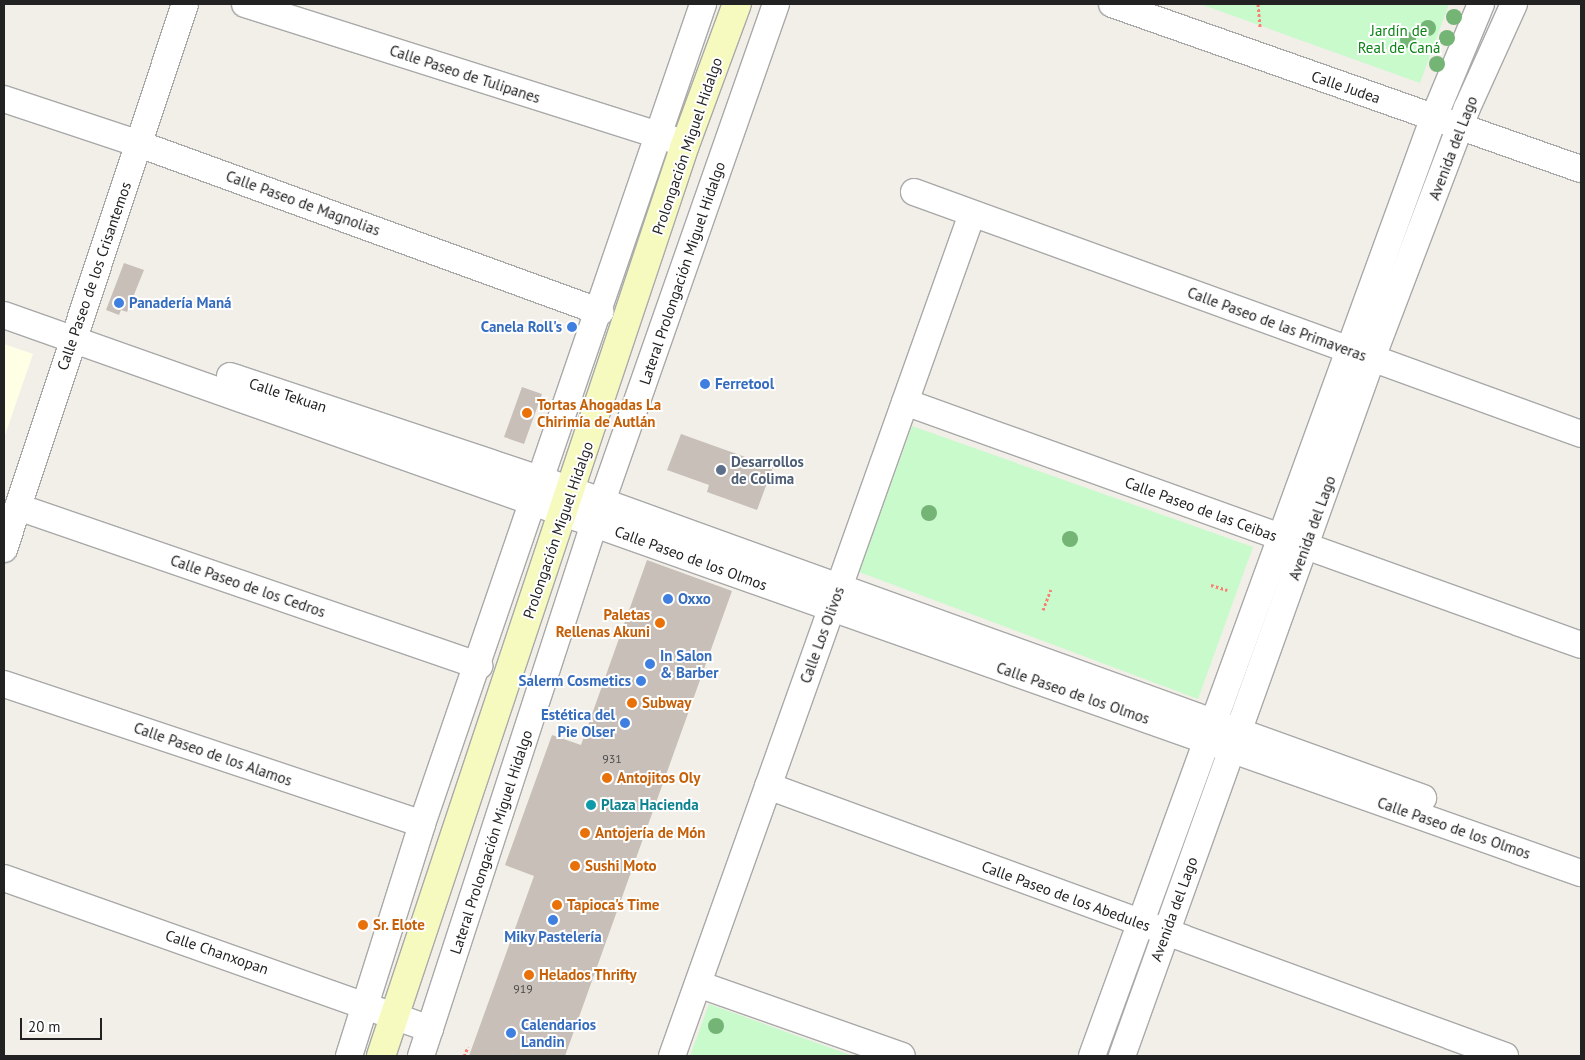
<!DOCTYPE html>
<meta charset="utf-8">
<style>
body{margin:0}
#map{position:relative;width:1585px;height:1060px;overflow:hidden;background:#f2efe9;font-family:"PT Sans",sans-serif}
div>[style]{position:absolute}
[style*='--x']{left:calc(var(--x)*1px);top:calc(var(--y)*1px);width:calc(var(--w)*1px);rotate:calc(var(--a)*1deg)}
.education>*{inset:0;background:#ffffe5}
.park>*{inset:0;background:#c8facc}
.building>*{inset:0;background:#c7bfb8}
.path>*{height:3px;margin-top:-1.5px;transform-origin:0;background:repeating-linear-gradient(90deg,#fa8072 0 2.5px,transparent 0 5px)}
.roads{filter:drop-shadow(1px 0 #a9a9a9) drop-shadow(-1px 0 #a9a9a9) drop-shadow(0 1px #a9a9a9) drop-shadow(0 -1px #a9a9a9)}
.street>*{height:26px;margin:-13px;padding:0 13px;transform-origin:13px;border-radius:13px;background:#fff}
.secondary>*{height:28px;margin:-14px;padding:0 14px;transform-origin:14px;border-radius:14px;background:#f7fabf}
.trees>*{width:16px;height:16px;margin:-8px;border-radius:50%;background:#74b475}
.dots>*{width:14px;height:14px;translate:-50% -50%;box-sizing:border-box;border:2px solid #fff;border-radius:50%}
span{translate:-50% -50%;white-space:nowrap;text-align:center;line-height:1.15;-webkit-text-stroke:4px #fff;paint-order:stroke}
.number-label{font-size:12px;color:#4b4948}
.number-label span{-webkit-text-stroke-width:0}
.park-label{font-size:15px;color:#0c8416}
.street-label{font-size:15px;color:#222}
.shop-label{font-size:15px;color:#366cbe;font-weight:700}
.left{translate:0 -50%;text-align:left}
.right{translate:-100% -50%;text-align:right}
.food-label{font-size:15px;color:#c56008;font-weight:700}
.service-label{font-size:15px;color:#4e5e75;font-weight:700}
.culture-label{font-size:15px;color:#0d838f;font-weight:700}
.frame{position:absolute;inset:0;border:5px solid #222;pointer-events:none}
.scale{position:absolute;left:20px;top:1018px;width:82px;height:22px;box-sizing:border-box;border:2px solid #222;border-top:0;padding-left:6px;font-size:15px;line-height:18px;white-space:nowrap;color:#222;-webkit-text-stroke:4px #fff;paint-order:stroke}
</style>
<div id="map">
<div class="education">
<div style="clip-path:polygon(4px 344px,33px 354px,4px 438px)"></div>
</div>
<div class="park">
<div style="clip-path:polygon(1200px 4px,1449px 4px,1420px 83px)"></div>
<div style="clip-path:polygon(912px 426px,1253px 547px,1198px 699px,859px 572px)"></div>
<div style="clip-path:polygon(709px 1004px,853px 1056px,690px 1056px)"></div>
</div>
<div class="building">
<div style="clip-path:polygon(124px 263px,144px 270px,127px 312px,121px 310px,119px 315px,106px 310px)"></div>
<div style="clip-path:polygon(522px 387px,542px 394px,524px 444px,504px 437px)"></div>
<div style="clip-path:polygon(681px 434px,773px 467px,757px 510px,707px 492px,709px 485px,667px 470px)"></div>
<div style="clip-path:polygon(647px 560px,732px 591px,565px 1056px,469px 1056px,534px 876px,505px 865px,552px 735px,581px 745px)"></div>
</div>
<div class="path">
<div style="--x:1258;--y:4;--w:24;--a:85"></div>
<div style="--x:1211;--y:585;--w:17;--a:17"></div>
<div style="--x:1043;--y:610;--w:22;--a:-69"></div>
<div style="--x:464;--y:1056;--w:10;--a:-66"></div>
</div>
<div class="roads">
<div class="street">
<div style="--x:245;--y:4;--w:449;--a:17.6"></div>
<div style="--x:1112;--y:4;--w:497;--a:19.4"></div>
<div style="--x:4;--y:99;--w:142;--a:18.4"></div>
<div style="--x:139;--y:144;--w:491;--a:20"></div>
<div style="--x:914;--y:192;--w:710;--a:19.94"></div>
<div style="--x:4;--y:315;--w:1673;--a:19.49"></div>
<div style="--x:230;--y:376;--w:327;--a:18.4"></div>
<div style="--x:540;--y:479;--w:939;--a:19.86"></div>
<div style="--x:905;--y:402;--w:718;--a:19.77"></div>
<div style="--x:18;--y:507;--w:488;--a:19"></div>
<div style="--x:4;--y:549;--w:574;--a:-71.63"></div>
<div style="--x:4;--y:684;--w:441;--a:18.5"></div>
<div style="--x:768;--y:786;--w:785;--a:20.12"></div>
<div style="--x:4;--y:878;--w:452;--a:19.5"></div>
<div style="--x:698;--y:984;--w:216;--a:19.4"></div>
<div style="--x:349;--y:1056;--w:243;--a:-72.5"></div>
<div style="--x:422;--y:824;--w:867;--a:-71.08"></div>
<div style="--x:421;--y:1056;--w:559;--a:-71.99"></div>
<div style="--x:594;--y:524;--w:551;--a:-70.71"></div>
<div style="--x:672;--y:1056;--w:894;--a:-70.39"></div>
<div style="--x:1092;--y:1056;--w:999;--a:-69.99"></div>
<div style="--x:1434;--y:117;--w:122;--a:-67.4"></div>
<div style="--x:1122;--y:1056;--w:741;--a:-70.29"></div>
<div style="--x:1372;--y:358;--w:267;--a:-69.2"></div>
<div style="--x:1467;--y:108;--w:114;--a:-65.7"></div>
</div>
<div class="secondary">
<div style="--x:381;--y:1056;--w:960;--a:-71.55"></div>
<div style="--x:685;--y:145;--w:150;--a:-69.8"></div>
</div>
</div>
<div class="trees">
<div style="left:1454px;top:17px"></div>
<div style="left:1428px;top:28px"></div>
<div style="left:1447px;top:38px"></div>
<div style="left:1408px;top:40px"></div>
<div style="left:1437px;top:64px"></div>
<div style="left:929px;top:513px"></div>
<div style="left:1070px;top:539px"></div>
<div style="left:716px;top:1026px"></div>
</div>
<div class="dots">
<div style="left:119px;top:303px;background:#3f7fe0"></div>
<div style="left:572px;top:327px;background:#3f7fe0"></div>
<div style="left:705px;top:384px;background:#3f7fe0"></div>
<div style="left:527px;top:413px;background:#e8710a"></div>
<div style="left:721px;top:470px;background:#5c6f8a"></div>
<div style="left:668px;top:599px;background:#3f7fe0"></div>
<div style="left:660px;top:623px;background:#e8710a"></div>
<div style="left:650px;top:664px;background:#3f7fe0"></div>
<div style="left:641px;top:681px;background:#3f7fe0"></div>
<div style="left:632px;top:703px;background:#e8710a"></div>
<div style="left:625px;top:723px;background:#3f7fe0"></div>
<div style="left:607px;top:778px;background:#e8710a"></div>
<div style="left:591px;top:805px;background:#0f9aa8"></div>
<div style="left:585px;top:833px;background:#e8710a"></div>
<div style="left:575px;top:866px;background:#e8710a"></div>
<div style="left:557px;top:905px;background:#e8710a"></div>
<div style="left:553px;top:920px;background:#3f7fe0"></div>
<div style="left:363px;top:925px;background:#e8710a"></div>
<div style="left:529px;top:975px;background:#e8710a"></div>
<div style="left:511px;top:1033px;background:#3f7fe0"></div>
</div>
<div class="number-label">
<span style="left:612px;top:759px">931</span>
<span style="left:523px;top:989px">919</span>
</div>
<div class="park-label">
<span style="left:1399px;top:39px">Jardín de<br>Real de Caná</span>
</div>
<div class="street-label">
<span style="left:465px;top:74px;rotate:18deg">Calle Paseo de Tulipanes</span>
<span style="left:1346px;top:87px;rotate:19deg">Calle Judea</span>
<span style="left:687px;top:146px;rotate:-71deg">Prolongación Miguel Hidalgo</span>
<span style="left:1453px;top:148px;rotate:-69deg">Avenida del Lago</span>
<span style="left:303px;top:203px;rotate:20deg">Calle Paseo de Magnolias</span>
<span style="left:682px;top:273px;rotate:-71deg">Lateral Prolongación Miguel Hidalgo</span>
<span style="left:94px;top:276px;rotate:-71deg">Calle Paseo de los Crisantemos</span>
<span style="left:1277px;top:324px;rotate:20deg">Calle Paseo de las Primaveras</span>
<span style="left:288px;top:395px;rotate:18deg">Calle Tekuan</span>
<span style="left:1201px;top:509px;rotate:20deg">Calle Paseo de las Ceibas</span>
<span style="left:1312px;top:528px;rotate:-70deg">Avenida del Lago</span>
<span style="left:558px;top:530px;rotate:-71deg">Prolongación Miguel Hidalgo</span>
<span style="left:691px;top:558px;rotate:20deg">Calle Paseo de los Olmos</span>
<span style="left:248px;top:586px;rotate:19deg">Calle Paseo de los Cedros</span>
<span style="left:822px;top:635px;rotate:-70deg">Calle Los Olivos</span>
<span style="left:1073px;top:693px;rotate:19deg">Calle Paseo de los Olmos</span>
<span style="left:213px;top:754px;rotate:19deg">Calle Paseo de los Alamos</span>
<span style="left:1454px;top:828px;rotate:19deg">Calle Paseo de los Olmos</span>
<span style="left:491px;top:842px;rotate:-72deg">Lateral Prolongación Miguel Hidalgo</span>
<span style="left:1066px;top:896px;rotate:20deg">Calle Paseo de los Abedules</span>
<span style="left:1174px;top:909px;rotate:-70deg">Avenida del Lago</span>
<span style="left:217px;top:952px;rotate:19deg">Calle Chanxopan</span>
</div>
<div class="shop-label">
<span class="left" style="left:129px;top:303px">Panadería Maná</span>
<span class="right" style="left:562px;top:327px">Canela Roll's</span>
<span class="left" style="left:715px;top:384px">Ferretool</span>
<span class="left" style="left:678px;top:599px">Oxxo</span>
<span class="left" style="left:660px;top:664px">In Salon<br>&amp; Barber</span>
<span class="right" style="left:631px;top:681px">Salerm Cosmetics</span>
<span class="right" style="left:615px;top:723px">Estética del<br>Pie Olser</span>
<span style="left:553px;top:937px">Miky Pastelería</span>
<span class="left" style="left:521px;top:1033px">Calendarios<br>Landin</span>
</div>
<div class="food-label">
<span class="left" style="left:537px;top:413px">Tortas Ahogadas La<br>Chirimía de Autlán</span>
<span class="right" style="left:650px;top:623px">Paletas<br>Rellenas Akuni</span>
<span class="left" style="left:642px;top:703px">Subway</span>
<span class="left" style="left:617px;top:778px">Antojitos Oly</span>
<span class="left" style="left:595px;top:833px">Antojería de Món</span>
<span class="left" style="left:585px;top:866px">Sushi Moto</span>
<span class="left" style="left:567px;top:905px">Tapioca's Time</span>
<span class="left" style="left:373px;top:925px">Sr. Elote</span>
<span class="left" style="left:539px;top:975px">Helados Thrifty</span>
</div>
<div class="service-label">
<span class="left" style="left:731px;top:470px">Desarrollos<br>de Colima</span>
</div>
<div class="culture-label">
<span class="left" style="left:601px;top:805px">Plaza Hacienda</span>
</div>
<div class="frame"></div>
<div class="scale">20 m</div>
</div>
